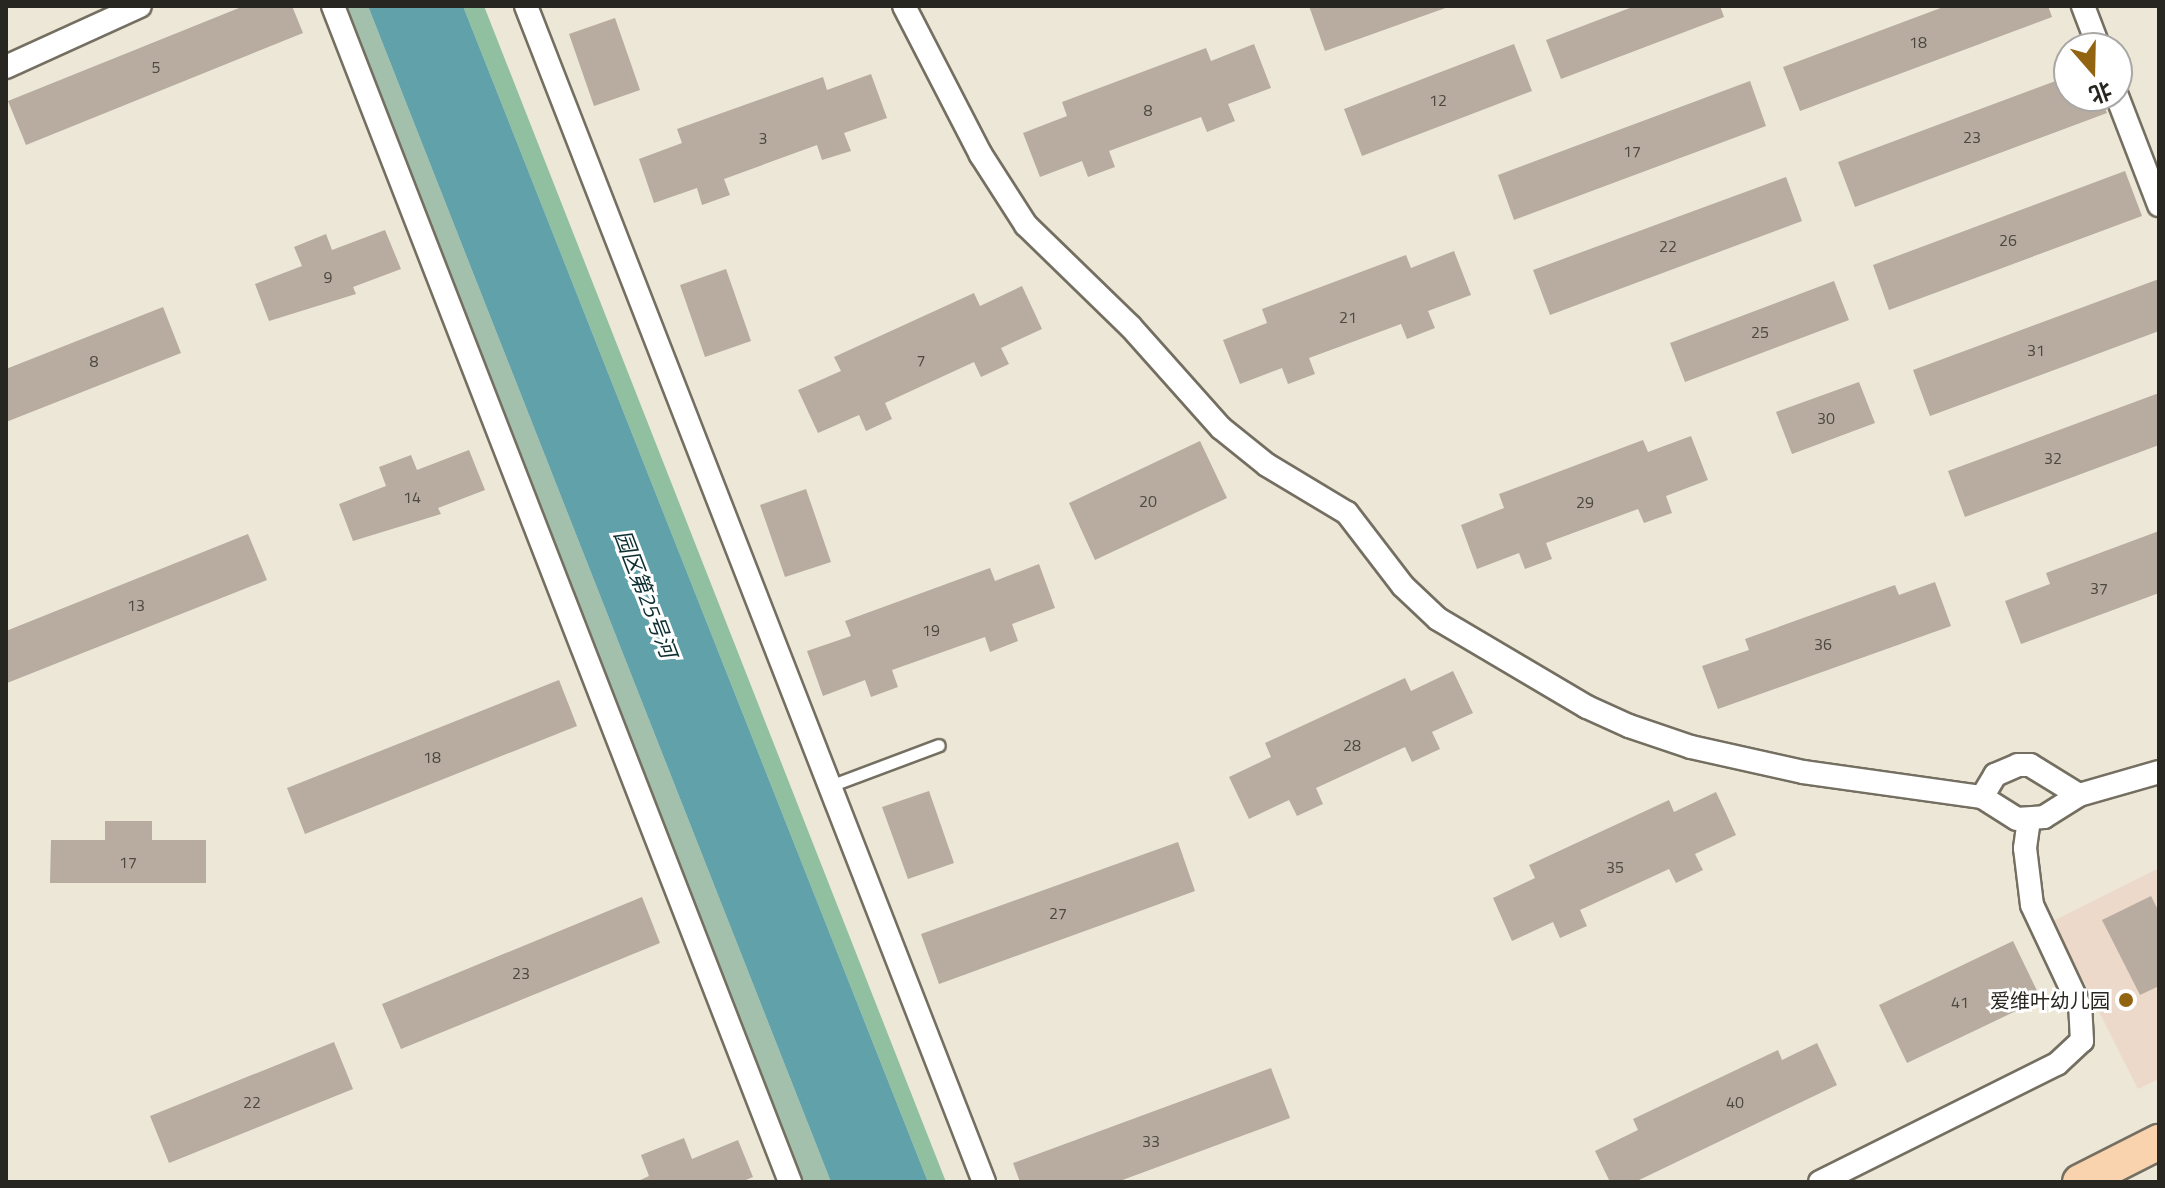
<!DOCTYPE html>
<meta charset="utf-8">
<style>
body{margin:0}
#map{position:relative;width:2165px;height:1188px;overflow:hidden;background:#ece7d7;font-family:"Titillium Web","Noto Sans SC",sans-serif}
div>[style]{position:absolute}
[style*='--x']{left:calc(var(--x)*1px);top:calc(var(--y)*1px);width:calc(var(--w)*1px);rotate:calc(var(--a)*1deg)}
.education>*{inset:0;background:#edd9ca}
.green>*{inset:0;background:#a3c0ac}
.forest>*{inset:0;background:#91c0a0}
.water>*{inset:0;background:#61a1a9}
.building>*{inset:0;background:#b7ac9f}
.roads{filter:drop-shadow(2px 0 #746f61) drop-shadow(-2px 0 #746f61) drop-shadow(0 2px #746f61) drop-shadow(0 -2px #746f61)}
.lane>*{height:11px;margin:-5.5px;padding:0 5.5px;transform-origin:5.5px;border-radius:5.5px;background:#fff}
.street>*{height:22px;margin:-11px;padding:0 11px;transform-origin:11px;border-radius:11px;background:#fff}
.primary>*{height:34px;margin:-17px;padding:0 17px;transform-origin:17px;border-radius:17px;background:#f8d3ae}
.dots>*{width:22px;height:22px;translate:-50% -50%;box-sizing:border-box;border:4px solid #fff;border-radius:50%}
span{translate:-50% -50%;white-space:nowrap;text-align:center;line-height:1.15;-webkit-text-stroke:6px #fff;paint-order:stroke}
.number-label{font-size:16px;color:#4c4840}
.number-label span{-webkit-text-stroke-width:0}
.poi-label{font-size:20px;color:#282620}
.right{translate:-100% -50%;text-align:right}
.water-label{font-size:22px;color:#0d2f33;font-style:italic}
.frame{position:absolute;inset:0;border:8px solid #282620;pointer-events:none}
.north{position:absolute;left:2053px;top:32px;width:80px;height:80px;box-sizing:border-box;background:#fff;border:2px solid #a9a8a6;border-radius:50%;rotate:160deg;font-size:22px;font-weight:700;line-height:32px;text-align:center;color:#282620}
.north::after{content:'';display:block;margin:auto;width:28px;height:36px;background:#926411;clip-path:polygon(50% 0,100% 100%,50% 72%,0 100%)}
</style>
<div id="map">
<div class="education">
<div style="clip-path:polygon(2159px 868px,2159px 1079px,2138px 1089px,2053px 921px)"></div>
</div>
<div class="green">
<div style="clip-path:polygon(343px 6px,368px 6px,831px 1182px,803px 1182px)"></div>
</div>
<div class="forest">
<div style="clip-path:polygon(463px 6px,484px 6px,946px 1182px,928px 1182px)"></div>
</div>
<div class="water">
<div style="clip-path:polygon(368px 6px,463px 6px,928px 1182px,831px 1182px)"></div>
</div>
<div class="building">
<div style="clip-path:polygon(244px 6px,292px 6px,303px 33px,26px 145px,8px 101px)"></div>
<div style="clip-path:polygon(1309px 6px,1451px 6px,1325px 51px)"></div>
<div style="clip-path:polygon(1635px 6px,1720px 6px,1724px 17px,1561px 79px,1546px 40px)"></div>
<div style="clip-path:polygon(1946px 6px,2048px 6px,2052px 17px,1800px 111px,1783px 67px)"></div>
<div style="clip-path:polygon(615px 18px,640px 90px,594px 106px,569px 34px)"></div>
<div style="clip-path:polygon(1254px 44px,1271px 88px,1228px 104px,1235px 121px,1207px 132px,1201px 117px,1109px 151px,1115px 167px,1088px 177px,1082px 161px,1040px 177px,1023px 133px,1067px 116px,1062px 102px,1206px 48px,1211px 61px)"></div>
<div style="clip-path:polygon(1514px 44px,1532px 91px,1362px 156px,1344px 109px)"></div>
<div style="clip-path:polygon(871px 74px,887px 118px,844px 133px,851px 151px,822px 160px,817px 145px,724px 179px,730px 195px,702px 205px,697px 188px,654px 203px,639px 159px,682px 143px,677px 129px,823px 77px,827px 90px)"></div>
<div style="clip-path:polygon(2069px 76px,2069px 96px,2100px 96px,2107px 113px,1855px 207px,1838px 162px)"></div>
<div style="clip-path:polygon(1750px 81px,1766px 126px,1514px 220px,1498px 175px)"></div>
<div style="clip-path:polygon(2125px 171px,2142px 216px,1889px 310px,1873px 265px)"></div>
<div style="clip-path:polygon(1786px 177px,1802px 221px,1550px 315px,1533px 270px)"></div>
<div style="clip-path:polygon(385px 230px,401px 269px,353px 287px,356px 294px,269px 321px,255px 284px,302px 266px,294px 247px,326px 234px,332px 250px)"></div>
<div style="clip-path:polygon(1454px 251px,1471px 295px,1428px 311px,1435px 328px,1407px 339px,1401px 324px,1309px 358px,1315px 374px,1288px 384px,1282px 368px,1240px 384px,1223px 340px,1267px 323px,1262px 309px,1406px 255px,1411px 268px)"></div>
<div style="clip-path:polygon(726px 269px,751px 341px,705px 357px,680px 285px)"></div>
<div style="clip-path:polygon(2159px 279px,2159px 331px,1930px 416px,1913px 370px)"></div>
<div style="clip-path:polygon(1834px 281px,1849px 320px,1685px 382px,1670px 343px)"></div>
<div style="clip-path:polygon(1022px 286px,1042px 329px,1001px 348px,1009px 364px,981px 377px,974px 362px,885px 403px,892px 419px,866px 431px,859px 415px,818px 433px,798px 390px,841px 371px,834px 357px,974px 293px,980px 306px)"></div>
<div style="clip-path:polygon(163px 307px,181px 353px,6px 422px,6px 369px)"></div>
<div style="clip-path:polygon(1859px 382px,1875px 423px,1792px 454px,1776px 412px)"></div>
<div style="clip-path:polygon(2159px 393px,2159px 445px,1965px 517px,1948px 471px)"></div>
<div style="clip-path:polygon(1691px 436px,1708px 480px,1666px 496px,1672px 513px,1644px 523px,1638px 509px,1546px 543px,1552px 559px,1525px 569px,1519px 553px,1477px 569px,1461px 525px,1504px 508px,1499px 494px,1643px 440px,1648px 452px)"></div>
<div style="clip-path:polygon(1200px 441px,1227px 498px,1095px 560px,1069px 503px)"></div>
<div style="clip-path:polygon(469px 450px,485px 490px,438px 508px,441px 514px,353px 541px,339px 504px,386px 486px,379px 467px,411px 455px,417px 470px)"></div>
<div style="clip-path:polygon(806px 489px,831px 562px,785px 577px,760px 505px)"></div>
<div style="clip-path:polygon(2159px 531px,2159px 593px,2021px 644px,2005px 601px,2050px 584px,2046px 573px)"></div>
<div style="clip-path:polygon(248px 534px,267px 580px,7px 683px,6px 631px)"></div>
<div style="clip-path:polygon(1039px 564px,1055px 608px,1012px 624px,1018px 641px,990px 652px,985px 637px,892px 670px,898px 687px,871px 697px,865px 680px,823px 696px,807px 651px,851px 636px,845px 621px,990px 568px,995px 581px)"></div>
<div style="clip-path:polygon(1935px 582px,1951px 626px,1718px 709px,1702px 666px,1749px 650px,1745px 639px,1895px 585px,1899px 595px)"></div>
<div style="clip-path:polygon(1453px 671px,1473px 713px,1432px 732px,1440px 749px,1412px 762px,1405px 747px,1316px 788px,1323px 804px,1297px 816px,1289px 800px,1249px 819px,1229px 777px,1271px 757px,1265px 743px,1405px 678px,1411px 691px)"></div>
<div style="clip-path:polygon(559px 680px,577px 726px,305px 834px,287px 788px)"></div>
<div style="clip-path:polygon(929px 791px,954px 863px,908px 879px,882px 807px)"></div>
<div style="clip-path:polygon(1716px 792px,1736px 835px,1695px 854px,1703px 870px,1676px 883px,1669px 869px,1580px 910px,1587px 926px,1560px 938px,1553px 922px,1512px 941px,1493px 898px,1535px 878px,1529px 865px,1669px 800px,1674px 812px)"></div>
<div style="clip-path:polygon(105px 821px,152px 821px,152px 840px,206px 840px,206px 883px,50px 883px,51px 840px,105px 840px)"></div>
<div style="clip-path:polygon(1178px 842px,1195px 891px,939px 984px,921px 934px)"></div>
<div style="clip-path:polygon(2151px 896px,2159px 912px,2159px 986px,2140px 995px,2102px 920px)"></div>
<div style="clip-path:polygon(642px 897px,660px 943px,401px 1049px,382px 1004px)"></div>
<div style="clip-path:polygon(2013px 941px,2041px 999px,1907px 1063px,1879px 1005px)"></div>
<div style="clip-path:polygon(334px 1042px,353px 1089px,169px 1163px,150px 1116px)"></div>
<div style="clip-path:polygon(1817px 1043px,1837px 1085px,1635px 1182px,1610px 1182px,1595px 1151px,1638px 1130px,1633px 1119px,1778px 1050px,1782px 1060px)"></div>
<div style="clip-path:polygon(1271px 1068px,1290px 1118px,1117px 1182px,1020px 1182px,1013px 1163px)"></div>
<div style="clip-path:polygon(684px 1138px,692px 1159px,738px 1140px,753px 1177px,741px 1182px,636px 1182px,649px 1176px,641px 1155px)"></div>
</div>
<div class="roads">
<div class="lane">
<div style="--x:830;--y:786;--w:116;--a:-20.6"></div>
</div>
<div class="street">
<div style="--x:333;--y:6;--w:1262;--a:68.76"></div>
<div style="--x:526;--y:6;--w:1262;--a:68.72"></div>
<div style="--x:904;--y:6;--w:168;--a:62.7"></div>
<div style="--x:981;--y:155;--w:83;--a:57.3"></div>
<div style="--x:1026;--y:225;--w:145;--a:44.2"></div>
<div style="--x:1130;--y:326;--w:137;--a:48.3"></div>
<div style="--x:1221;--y:428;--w:59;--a:38.8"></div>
<div style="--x:1267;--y:465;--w:93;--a:31"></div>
<div style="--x:1347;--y:513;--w:92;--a:52.5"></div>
<div style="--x:1403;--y:586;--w:48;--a:43.3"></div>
<div style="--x:1438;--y:619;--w:173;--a:30.6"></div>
<div style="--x:1587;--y:707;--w:46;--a:24.3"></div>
<div style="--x:1629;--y:726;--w:65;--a:18.7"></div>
<div style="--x:1691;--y:747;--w:115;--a:12.6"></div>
<div style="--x:1803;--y:772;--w:181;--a:8"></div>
<div style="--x:1982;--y:797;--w:41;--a:32.2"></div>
<div style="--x:2017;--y:819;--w:27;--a:-4"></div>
<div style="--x:2044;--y:817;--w:41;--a:-32.2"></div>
<div style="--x:2079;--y:795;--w:83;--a:-16"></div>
<div style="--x:2083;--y:6;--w:45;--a:69.1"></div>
<div style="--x:6;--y:67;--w:147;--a:-24.5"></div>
<div style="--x:2117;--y:96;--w:117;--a:68.9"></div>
<div style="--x:1982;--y:797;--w:26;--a:-59"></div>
<div style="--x:1995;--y:775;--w:25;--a:-23"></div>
<div style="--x:2018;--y:765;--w:12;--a:0"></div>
<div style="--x:2030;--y:765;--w:57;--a:31.5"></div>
<div style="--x:1820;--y:1182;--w:265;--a:-26.5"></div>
<div style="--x:2057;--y:1064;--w:34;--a:-43"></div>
<div style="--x:2082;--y:1041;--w:34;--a:-93"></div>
<div style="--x:2080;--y:1007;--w:113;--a:-115.2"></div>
<div style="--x:2032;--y:905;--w:57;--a:-97"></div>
<div style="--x:2025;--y:848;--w:27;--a:-82"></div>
</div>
<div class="primary">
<div style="--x:2080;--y:1182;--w:89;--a:-26.9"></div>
</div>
</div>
<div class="dots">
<div style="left:2126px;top:1000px;background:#926411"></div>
</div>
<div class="number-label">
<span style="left:1918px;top:42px">18</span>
<span style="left:156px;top:67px">5</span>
<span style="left:1438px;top:100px">12</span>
<span style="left:1148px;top:110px">8</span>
<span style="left:1972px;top:137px">23</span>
<span style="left:763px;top:138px">3</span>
<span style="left:1632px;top:151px">17</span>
<span style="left:2008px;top:240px">26</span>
<span style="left:1668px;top:246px">22</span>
<span style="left:328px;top:277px">9</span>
<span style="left:1348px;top:317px">21</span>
<span style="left:1760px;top:332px">25</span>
<span style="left:2036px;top:350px">31</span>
<span style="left:921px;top:360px">7</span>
<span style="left:94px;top:361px">8</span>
<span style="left:1826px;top:418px">30</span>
<span style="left:2053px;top:458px">32</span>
<span style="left:412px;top:497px">14</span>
<span style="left:1148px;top:501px">20</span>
<span style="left:1585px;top:502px">29</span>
<span style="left:2099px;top:588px">37</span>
<span style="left:136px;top:605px">13</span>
<span style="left:931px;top:630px">19</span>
<span style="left:1823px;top:644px">36</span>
<span style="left:1352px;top:745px">28</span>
<span style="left:432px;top:757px">18</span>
<span style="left:128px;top:862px">17</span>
<span style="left:1615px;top:867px">35</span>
<span style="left:1058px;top:913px">27</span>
<span style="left:521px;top:973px">23</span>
<span style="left:1960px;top:1002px">41</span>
<span style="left:252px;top:1102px">22</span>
<span style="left:1735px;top:1102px">40</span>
<span style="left:1151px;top:1141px">33</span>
</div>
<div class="poi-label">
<span class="right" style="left:2110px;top:1000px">爱维叶幼儿园</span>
</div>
<div class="water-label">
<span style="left:645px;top:594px;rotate:69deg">园区第25号河</span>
</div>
<div class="frame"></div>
<div class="north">北</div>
</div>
